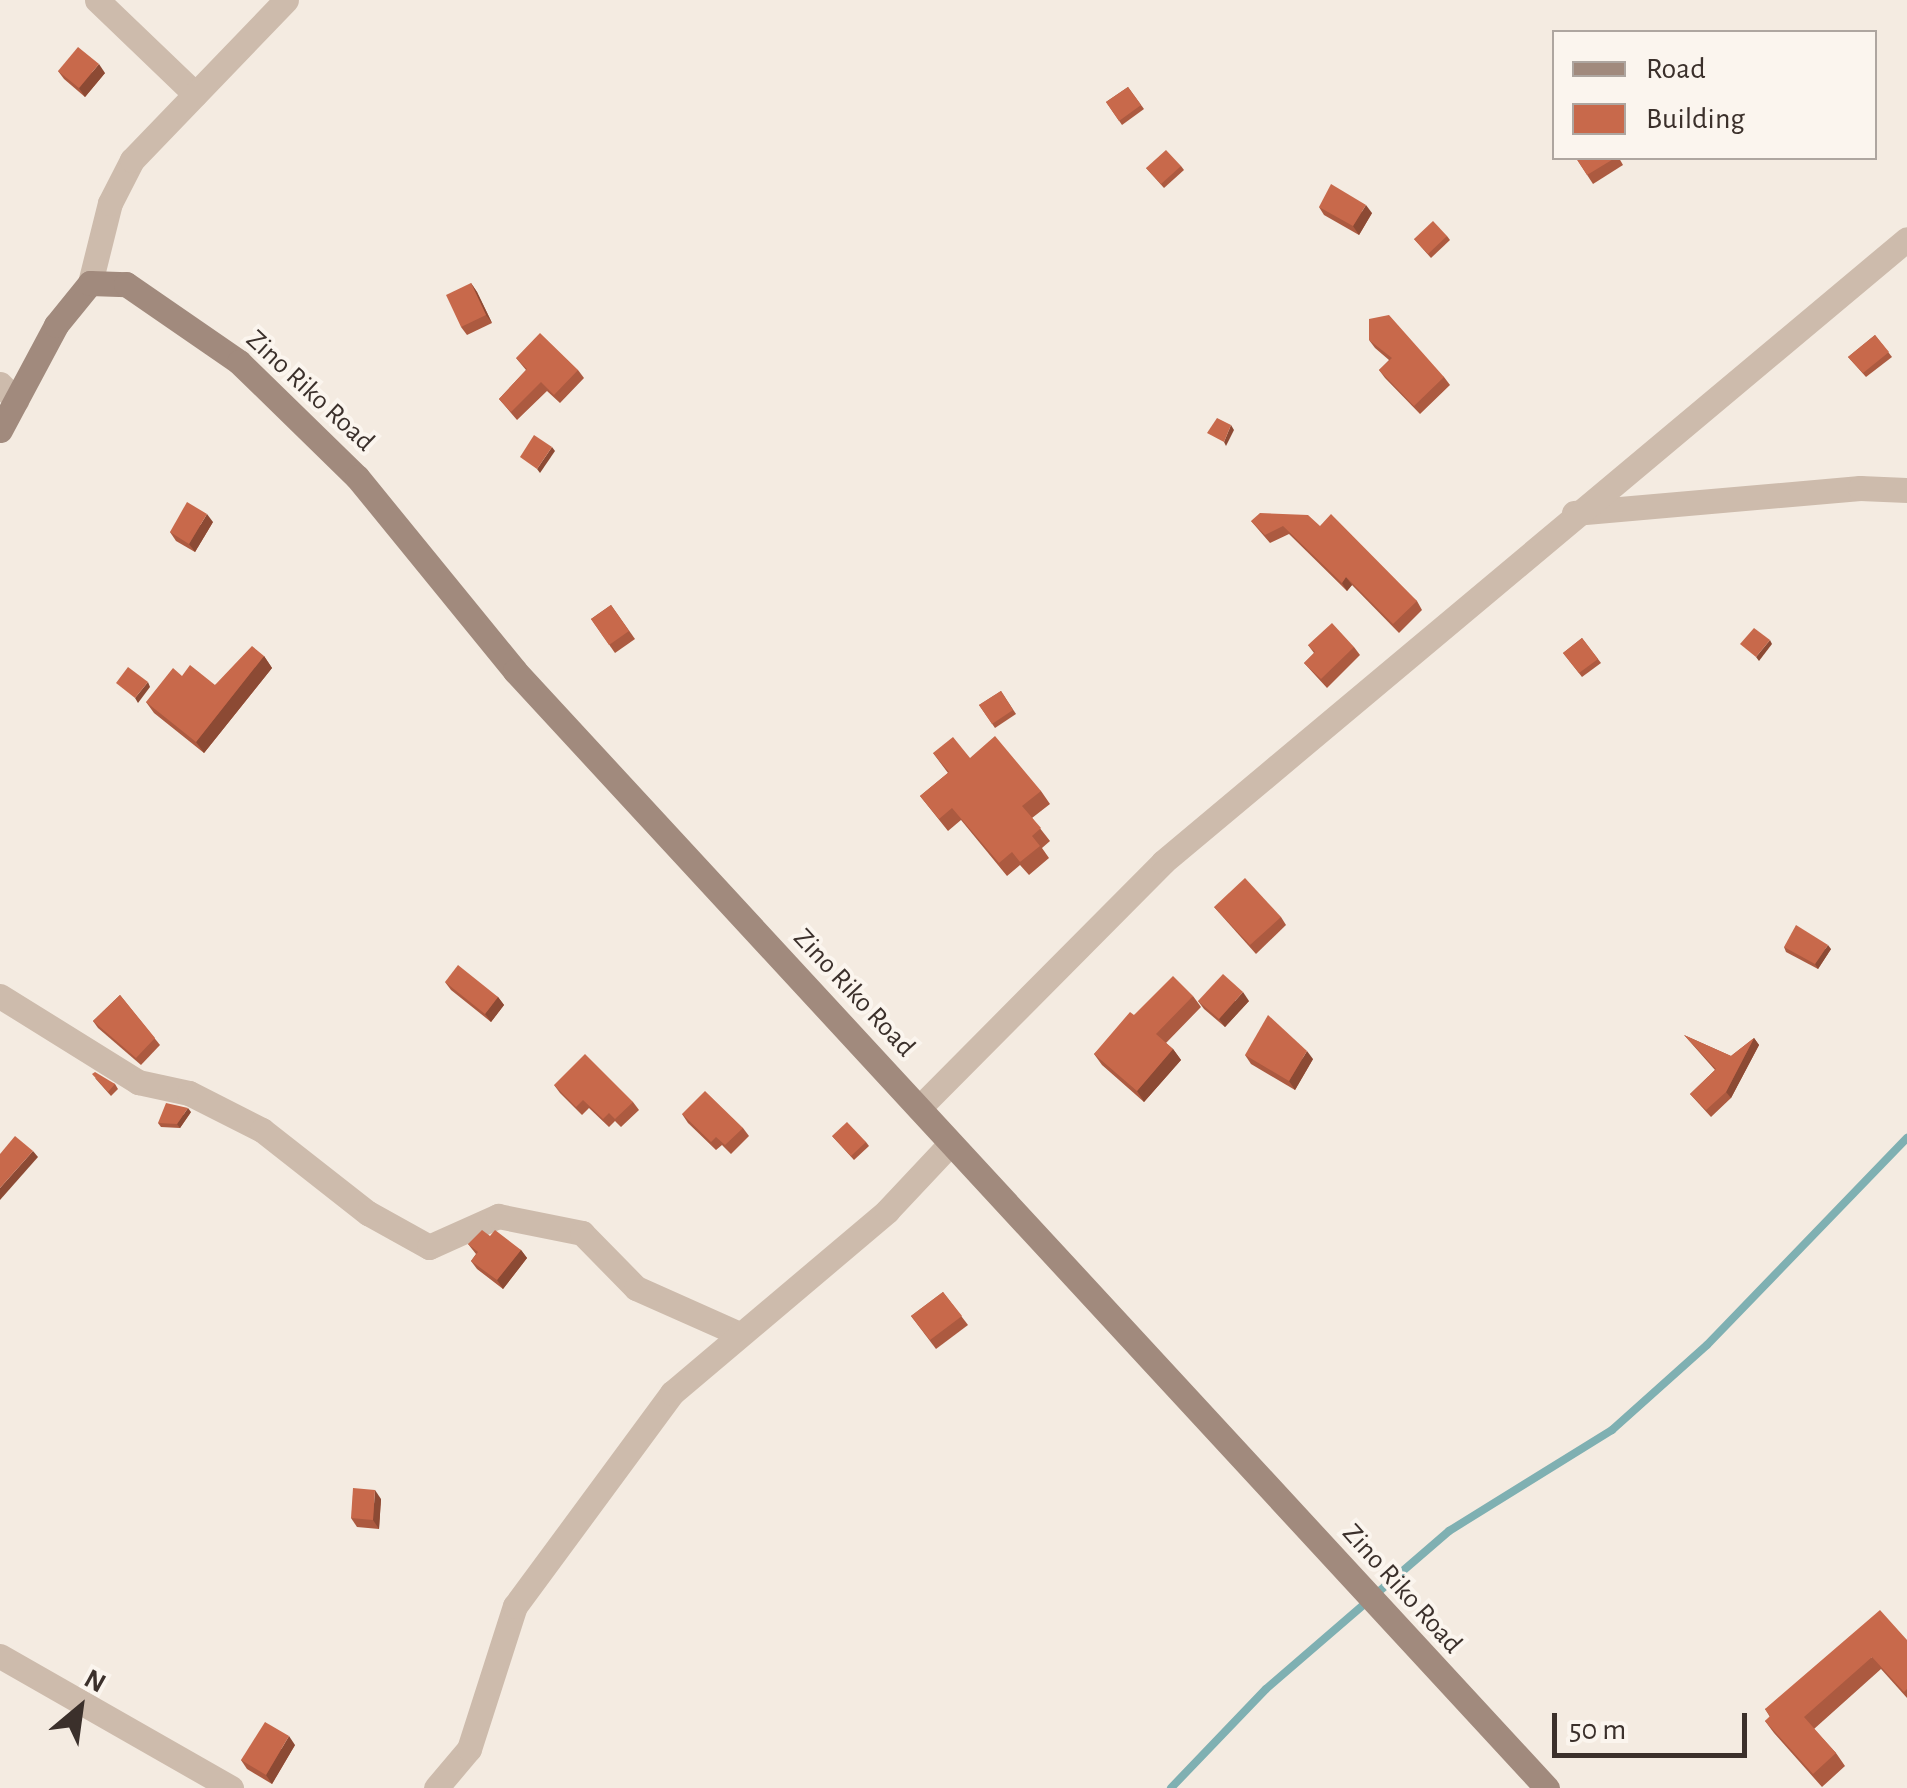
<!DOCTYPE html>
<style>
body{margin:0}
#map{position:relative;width:1907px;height:1788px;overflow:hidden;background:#f4ebe1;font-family:"Alegreya Sans",sans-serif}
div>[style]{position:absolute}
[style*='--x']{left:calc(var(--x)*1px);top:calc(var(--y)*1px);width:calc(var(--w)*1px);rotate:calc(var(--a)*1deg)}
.stream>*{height:8px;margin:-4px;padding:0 4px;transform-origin:4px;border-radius:4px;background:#7fb0b2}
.street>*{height:25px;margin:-12.5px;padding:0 12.5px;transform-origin:12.5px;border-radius:12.5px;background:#cdbbac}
.secondary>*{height:25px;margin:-12.5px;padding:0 12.5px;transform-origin:12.5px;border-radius:12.5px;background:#a18a7d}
.wall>*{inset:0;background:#ac5a40}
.shaded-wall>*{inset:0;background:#8c4a34}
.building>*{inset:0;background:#c8694b}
span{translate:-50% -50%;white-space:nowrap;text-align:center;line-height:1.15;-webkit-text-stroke:8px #fbf5ee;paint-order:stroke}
.street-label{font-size:28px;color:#3b302b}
.legend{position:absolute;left:1552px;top:30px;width:325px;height:130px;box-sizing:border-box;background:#fbf5ee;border:2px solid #aea6a0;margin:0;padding:12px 18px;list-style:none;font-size:30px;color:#3b302b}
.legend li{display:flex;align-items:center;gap:20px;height:50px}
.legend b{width:50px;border:2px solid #aea6a0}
.north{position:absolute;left:30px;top:1658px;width:100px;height:100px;-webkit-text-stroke:8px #fbf5ee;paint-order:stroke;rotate:29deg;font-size:28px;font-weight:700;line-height:40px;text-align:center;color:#3b302b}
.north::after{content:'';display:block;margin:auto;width:35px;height:45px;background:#3b302b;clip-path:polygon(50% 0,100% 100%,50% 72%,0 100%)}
.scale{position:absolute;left:1552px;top:1713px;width:195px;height:45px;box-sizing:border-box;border:5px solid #3b302b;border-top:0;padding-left:12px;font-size:30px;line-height:35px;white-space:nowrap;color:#3b302b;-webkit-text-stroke:8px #fbf5ee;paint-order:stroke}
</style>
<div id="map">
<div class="stream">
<div style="--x:1171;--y:1788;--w:137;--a:-46.2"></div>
<div style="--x:1266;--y:1689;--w:242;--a:-40.8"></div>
<div style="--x:1449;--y:1531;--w:192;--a:-31.8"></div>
<div style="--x:1612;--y:1430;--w:127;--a:-41.8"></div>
<div style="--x:1707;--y:1345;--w:288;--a:-46"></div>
</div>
<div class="street">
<div style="--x:97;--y:0;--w:136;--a:43.8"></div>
<div style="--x:90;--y:283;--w:82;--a:-76"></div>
<div style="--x:110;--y:203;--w:48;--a:-62.9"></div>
<div style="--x:132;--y:160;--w:222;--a:-46.1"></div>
<div style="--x:0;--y:384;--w:23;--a:45"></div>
<div style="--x:1574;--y:513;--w:287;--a:-5"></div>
<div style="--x:1860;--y:488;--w:47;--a:2.4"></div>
<div style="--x:0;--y:996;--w:163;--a:31.9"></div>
<div style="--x:138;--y:1082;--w:52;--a:12.2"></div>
<div style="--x:189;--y:1093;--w:82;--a:26.9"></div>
<div style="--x:262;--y:1130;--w:135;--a:38.1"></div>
<div style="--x:368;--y:1213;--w:70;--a:29.1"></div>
<div style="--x:429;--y:1247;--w:76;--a:-24.2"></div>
<div style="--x:498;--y:1216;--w:86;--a:11.4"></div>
<div style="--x:582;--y:1233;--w:77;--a:45.5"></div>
<div style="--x:636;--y:1288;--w:111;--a:24"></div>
<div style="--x:919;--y:1108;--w:346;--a:-45.2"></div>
<div style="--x:1163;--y:862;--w:970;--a:-39.94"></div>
<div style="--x:0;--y:1656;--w:266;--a:29.7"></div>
<div style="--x:436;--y:1788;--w:51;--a:-49.8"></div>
<div style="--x:469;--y:1749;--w:150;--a:-72.2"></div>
<div style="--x:515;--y:1606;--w:265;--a:-53.6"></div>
<div style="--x:672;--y:1393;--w:282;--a:-40.2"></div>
<div style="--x:887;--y:1211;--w:92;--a:-46.8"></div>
</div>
<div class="secondary">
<div style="--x:0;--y:430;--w:119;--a:-61.9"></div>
<div style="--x:56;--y:325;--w:54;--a:-51"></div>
<div style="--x:90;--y:283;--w:36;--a:2"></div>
<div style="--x:126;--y:284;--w:137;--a:34.6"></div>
<div style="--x:239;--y:362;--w:165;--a:44.3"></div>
<div style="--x:357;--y:477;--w:250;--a:50.8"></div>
<div style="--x:515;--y:671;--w:1521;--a:47.27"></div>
</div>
<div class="wall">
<div style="clip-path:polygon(58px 71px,105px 73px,85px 97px,64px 79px)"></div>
<div style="clip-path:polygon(1128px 87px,1144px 109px,1122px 125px,1106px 102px)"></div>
<div style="clip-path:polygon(1576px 158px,1619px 158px,1623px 165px,1593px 184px)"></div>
<div style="clip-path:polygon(1181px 166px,1184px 170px,1164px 188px,1146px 168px)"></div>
<div style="clip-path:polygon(1319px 207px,1372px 213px,1359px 235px,1324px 215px)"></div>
<div style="clip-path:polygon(1447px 236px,1450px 240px,1431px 258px,1414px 239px)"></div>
<div style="clip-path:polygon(471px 283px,477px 292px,492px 323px,467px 335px,461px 327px)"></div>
<div style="clip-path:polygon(1875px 335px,1892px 357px,1866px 377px,1848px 357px)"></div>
<div style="clip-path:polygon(1369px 340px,1444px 377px,1450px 385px,1420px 414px,1385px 378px,1379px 370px,1389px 360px,1375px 348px)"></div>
<div style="clip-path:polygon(516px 358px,578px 370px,584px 378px,560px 403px,547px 391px,517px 420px,499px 399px,526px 370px)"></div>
<div style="clip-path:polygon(1251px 521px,1320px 526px,1417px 601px,1422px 610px,1399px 633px,1352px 585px,1347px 591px,1289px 534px,1270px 543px)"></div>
<div style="clip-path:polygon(213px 522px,195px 552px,176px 541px,170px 532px)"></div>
<div style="clip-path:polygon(611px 605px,635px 639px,615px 653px,591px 619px)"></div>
<div style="clip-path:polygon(1582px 638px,1601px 663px,1582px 677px,1563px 653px)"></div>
<div style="clip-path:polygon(1308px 645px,1354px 647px,1360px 655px,1327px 688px,1304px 663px,1314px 653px)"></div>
<div style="clip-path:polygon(264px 656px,272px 668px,204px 753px,154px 713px,146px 702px,215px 685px)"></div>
<div style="clip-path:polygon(1001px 691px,1016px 714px,995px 728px,979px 705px)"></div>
<div style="clip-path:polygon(933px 753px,970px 758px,1041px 791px,1050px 804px,1032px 818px,1050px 841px,1042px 848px,1049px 858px,1029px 875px,1020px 865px,1007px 876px,961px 820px,948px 831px,920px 796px,948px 773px)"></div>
<div style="clip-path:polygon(1214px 907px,1281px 917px,1286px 925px,1256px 954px)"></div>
<div style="clip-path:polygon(1784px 947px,1831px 949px,1818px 969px,1786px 952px)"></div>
<div style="clip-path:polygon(445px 982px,498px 997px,504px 1005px,491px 1022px,451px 990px)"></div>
<div style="clip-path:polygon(120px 995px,160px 1045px,141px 1065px,98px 1028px,93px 1021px)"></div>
<div style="clip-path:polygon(1193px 996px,1201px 1007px,1166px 1043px,1173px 1049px,1181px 1060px,1144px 1102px,1102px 1065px,1094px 1054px,1134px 1015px)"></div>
<div style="clip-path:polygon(1198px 1001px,1249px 1001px,1225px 1027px,1204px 1009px)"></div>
<div style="clip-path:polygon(1684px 1035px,1731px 1056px,1754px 1038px,1759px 1045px,1731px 1098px,1711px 1117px,1690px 1094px,1715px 1070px)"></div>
<div style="clip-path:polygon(1245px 1055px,1313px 1059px,1295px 1090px,1251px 1064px)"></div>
<div style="clip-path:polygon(95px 1078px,115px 1084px,118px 1089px,111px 1096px)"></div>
<div style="clip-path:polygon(554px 1085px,633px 1102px,639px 1110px,621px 1127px,615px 1121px,609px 1127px,589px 1108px,582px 1115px,560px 1093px)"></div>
<div style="clip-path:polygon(191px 1112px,180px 1128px,161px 1127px,158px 1123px)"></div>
<div style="clip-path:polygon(682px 1114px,743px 1128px,749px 1136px,731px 1154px,722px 1145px,716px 1150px,688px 1123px)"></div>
<div style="clip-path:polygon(832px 1136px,866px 1142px,869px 1146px,854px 1160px)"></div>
<div style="clip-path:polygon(490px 1236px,521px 1250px,527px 1258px,503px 1289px,477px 1269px,471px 1261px,476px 1254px,468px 1244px)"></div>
<div style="clip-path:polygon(943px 1292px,968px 1325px,936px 1349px,911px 1316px)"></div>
<div style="clip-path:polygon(381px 1499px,379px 1529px,357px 1527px,351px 1518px)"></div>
<div style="clip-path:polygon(1907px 1640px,1907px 1698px,1881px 1669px,1814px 1729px,1836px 1753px,1845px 1766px,1822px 1787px,1774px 1733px,1765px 1721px,1770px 1717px,1765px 1709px)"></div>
<div style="clip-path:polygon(295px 1745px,272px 1784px,247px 1769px,241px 1760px)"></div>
</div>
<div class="shaded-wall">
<div style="clip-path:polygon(99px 64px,105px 73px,85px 97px,79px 88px)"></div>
<div style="clip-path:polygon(1366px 205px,1372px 213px,1359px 235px,1353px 226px)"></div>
<div style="clip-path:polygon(471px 283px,477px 292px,492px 323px,486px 315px)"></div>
<div style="clip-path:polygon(1231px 425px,1234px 430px,1226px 446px,1224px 442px)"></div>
<div style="clip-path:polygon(552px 447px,555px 451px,540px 473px,537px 469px)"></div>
<div style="clip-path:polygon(207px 514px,213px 522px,195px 552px,189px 544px)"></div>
<div style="clip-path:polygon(1346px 577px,1352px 585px,1347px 591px,1342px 583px)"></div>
<div style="clip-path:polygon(1770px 640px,1772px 644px,1759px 661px,1756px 657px)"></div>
<div style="clip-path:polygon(264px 656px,272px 668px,204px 753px,196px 742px)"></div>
<div style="clip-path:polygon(148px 682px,150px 687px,138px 703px,135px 698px)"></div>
<div style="clip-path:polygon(1828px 945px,1831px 949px,1818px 969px,1815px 964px)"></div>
<div style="clip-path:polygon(1243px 992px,1249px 1001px,1225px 1027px,1219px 1019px)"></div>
<div style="clip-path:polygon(498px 997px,504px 1005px,491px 1022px,485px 1014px)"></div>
<div style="clip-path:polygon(1754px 1038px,1759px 1045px,1731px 1098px,1726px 1092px)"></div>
<div style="clip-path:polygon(1173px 1049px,1181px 1060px,1144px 1102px,1137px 1091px)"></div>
<div style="clip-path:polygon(1307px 1051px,1313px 1059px,1295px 1090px,1289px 1081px)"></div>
<div style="clip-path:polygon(188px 1108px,191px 1112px,180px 1128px,177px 1124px)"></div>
<div style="clip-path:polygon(33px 1151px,38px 1157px,0 1200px,0 1188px)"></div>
<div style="clip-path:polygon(521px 1250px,527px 1258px,503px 1289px,497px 1280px)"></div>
<div style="clip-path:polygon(375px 1490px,381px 1499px,379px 1529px,373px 1520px)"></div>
<div style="clip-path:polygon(289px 1736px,295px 1745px,272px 1784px,266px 1775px)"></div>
</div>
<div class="building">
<div style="clip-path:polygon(78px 47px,99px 64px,79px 88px,58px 71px)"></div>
<div style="clip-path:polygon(1128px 87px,1141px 105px,1119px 121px,1106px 102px)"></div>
<div style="clip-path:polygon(1166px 150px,1181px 166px,1161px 184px,1146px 168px)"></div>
<div style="clip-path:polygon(1576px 158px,1615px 158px,1587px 175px)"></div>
<div style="clip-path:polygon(1331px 184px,1366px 205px,1353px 226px,1319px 207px)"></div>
<div style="clip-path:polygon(1433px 221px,1447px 236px,1428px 254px,1414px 239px)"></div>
<div style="clip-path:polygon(471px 283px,486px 315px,461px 327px,446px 295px)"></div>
<div style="clip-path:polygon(1389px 315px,1444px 377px,1414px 406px,1379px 370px,1392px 358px,1369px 340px,1369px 319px)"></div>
<div style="clip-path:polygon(540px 333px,578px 370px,554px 395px,541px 382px,511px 412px,499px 399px,527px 369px,516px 358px)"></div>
<div style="clip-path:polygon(1875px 335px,1889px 352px,1863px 373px,1848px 357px)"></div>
<div style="clip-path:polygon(1217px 418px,1231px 425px,1224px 442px,1207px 433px)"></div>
<div style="clip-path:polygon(534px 435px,552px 447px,537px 469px,520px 457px)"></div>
<div style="clip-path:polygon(187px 502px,207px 514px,189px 544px,170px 532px)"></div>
<div style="clip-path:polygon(1260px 513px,1308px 515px,1320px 526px,1331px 514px,1417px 601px,1393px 624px,1346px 577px,1342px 583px,1283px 526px,1265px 535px,1251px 521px)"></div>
<div style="clip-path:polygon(611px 605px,629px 631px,609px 645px,591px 619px)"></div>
<div style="clip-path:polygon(1332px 623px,1354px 647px,1321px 679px,1304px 663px,1315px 652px,1308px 645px)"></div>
<div style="clip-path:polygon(1754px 628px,1770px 640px,1756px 657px,1740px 644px)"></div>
<div style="clip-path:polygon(1582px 638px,1598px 659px,1579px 673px,1563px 653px)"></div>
<div style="clip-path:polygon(252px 646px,264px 656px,196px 742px,146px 702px,173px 668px,182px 676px,190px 665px,215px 685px)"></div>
<div style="clip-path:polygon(128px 667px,148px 682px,135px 698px,116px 683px)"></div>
<div style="clip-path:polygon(1001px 691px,1013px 710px,992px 724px,979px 705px)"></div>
<div style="clip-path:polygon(995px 736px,1041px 791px,1022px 806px,1041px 828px,1032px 836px,1040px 846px,1020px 862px,1012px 852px,999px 863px,952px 808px,939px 819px,920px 796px,949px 772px,933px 753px,953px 737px,970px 758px)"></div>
<div style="clip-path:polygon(1245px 878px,1281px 917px,1250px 945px,1214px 907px)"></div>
<div style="clip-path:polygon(1796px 925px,1828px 945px,1815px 964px,1784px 947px)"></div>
<div style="clip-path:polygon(458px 965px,498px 997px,485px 1014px,445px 982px)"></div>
<div style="clip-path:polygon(1223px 974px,1243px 992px,1219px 1019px,1198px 1001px)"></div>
<div style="clip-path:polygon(1173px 976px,1193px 996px,1156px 1034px,1173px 1049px,1137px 1091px,1094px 1054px,1130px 1012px,1134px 1015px)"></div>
<div style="clip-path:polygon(120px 995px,155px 1038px,136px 1058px,93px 1021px)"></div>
<div style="clip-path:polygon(1268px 1015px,1307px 1051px,1289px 1081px,1245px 1055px)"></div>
<div style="clip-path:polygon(1684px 1035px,1731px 1056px,1754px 1038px,1726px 1092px,1706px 1110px,1690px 1094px,1716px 1069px)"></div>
<div style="clip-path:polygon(585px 1054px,633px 1102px,615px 1119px,609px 1113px,603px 1119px,583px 1100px,576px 1107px,554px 1085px)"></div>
<div style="clip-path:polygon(95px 1072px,115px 1084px,108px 1092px,92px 1074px)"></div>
<div style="clip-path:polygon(705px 1091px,743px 1128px,725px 1145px,716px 1137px,711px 1142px,682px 1114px)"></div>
<div style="clip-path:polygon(166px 1103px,188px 1108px,177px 1124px,158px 1123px)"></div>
<div style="clip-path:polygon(847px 1122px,866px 1142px,851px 1156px,832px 1136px)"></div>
<div style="clip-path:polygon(15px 1136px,33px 1151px,0 1188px,0 1154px)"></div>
<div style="clip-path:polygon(482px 1230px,490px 1236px,495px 1230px,521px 1250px,497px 1280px,471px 1261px,478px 1252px,468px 1244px)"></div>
<div style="clip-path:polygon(943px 1292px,962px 1316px,930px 1340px,911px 1316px)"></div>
<div style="clip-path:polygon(353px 1488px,375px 1490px,373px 1520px,351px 1518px)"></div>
<div style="clip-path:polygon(1880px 1610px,1907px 1640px,1907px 1689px,1904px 1692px,1872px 1657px,1804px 1717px,1836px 1753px,1813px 1774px,1765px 1721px,1770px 1716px,1765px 1709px)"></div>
<div style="clip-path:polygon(265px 1722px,289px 1736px,266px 1775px,241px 1760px)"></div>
</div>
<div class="street-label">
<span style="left:310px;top:391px;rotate:43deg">Zino Riko Road</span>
<span style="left:854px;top:993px;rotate:47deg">Zino Riko Road</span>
<span style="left:1402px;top:1589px;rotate:48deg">Zino Riko Road</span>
</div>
<ul class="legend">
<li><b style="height:12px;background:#a18a7d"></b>Road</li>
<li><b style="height:28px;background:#c8694b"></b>Building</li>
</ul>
<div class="north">N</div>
<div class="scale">50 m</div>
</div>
